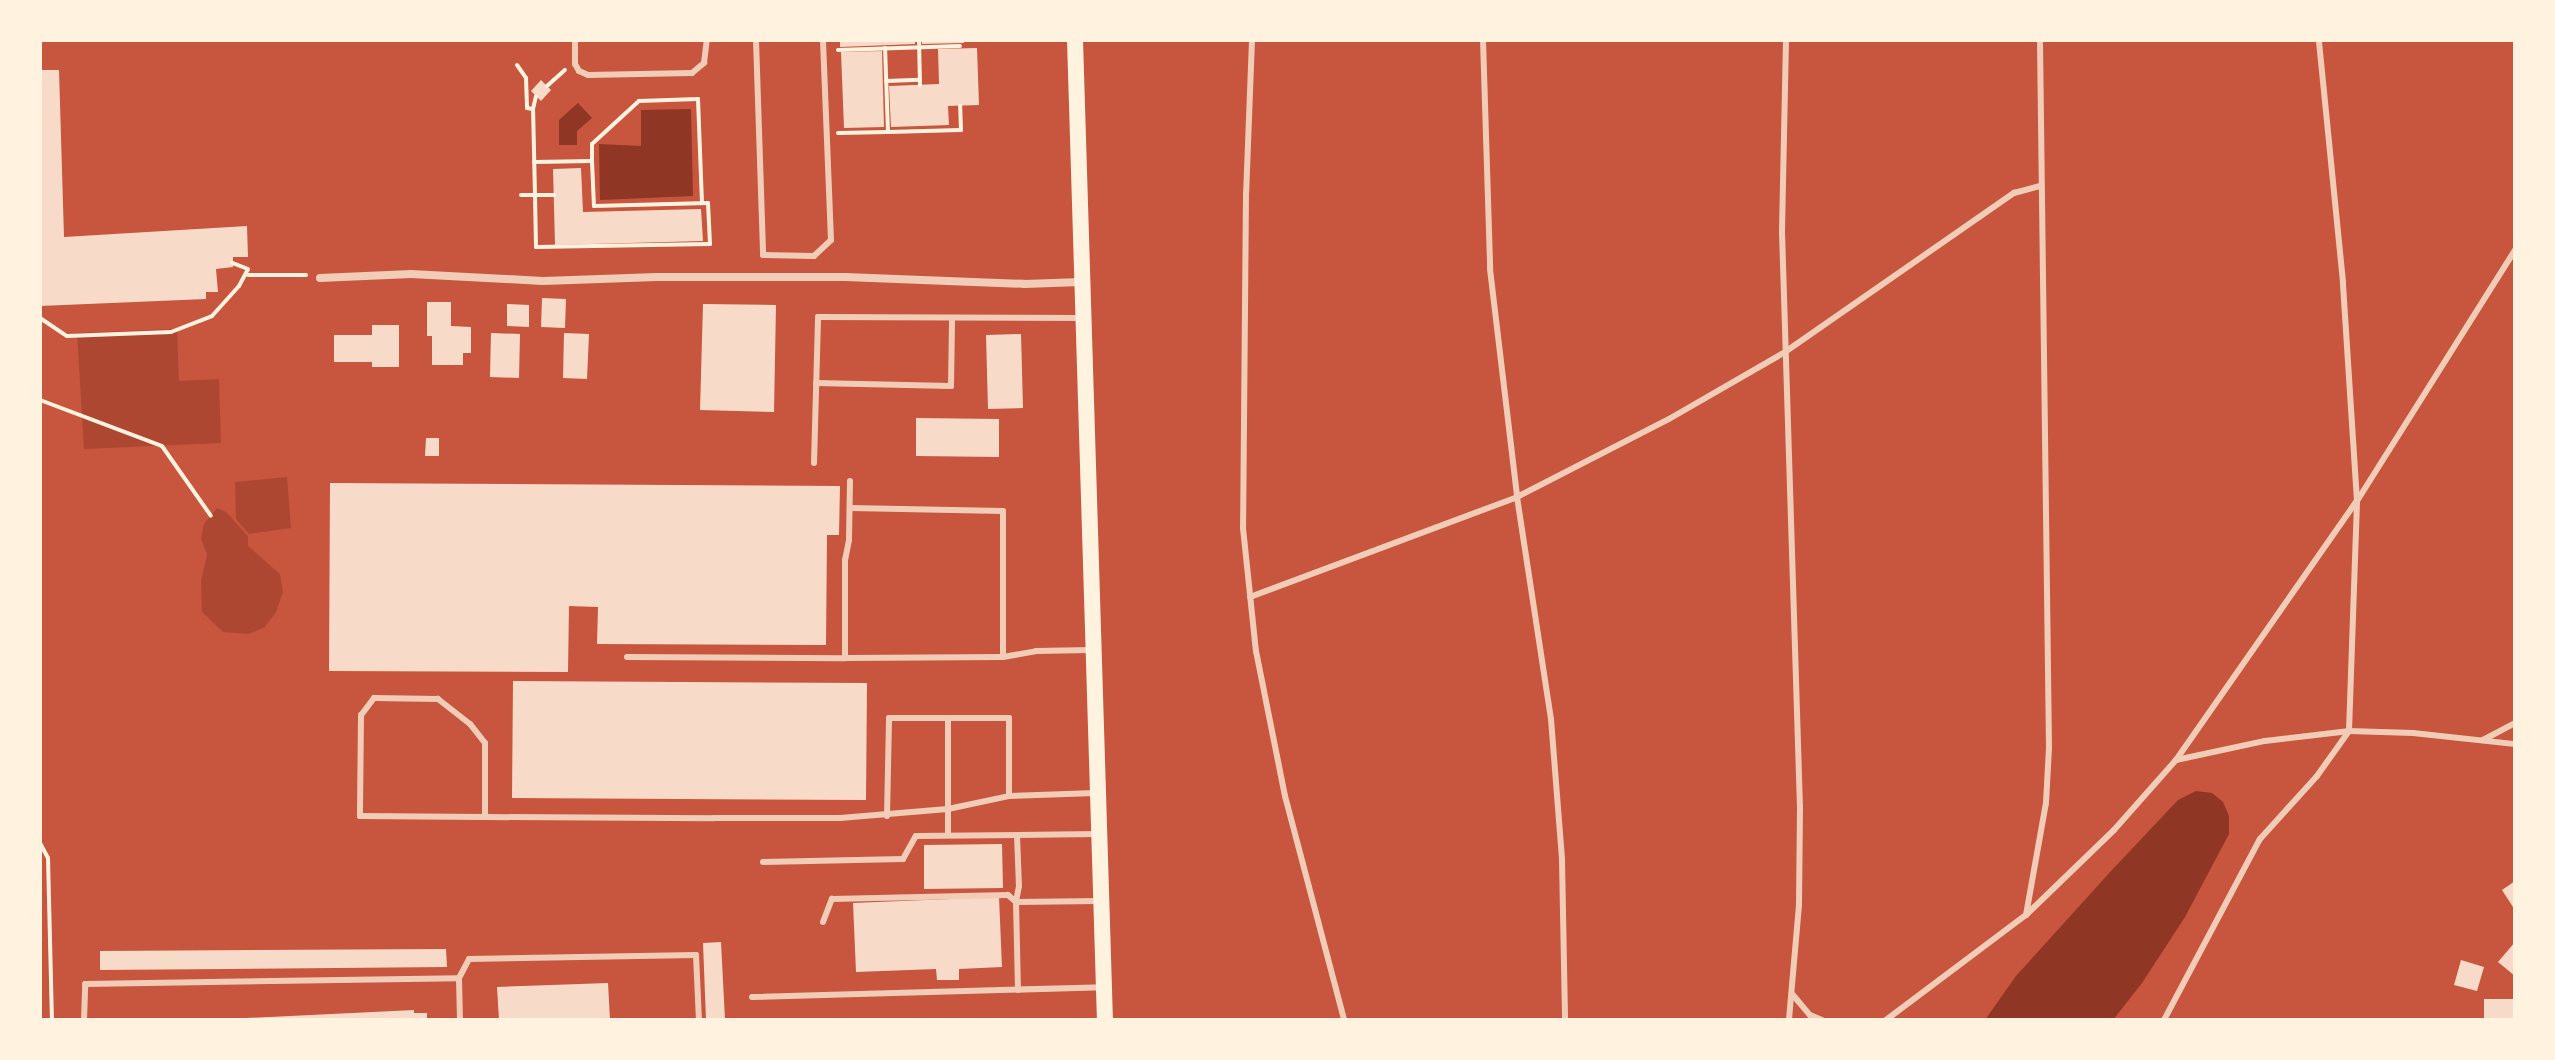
<!DOCTYPE html>
<style>
body{margin:0}
#map{position:relative;width:2555px;height:1060px;overflow:hidden;background:#c8553d;font-family:Poppins,sans-serif}
div>[style]{position:absolute}
[style*='--x']{left:calc(var(--x)*1px);top:calc(var(--y)*1px);width:calc(var(--w)*1px);rotate:calc(var(--a)*1deg)}
.green>*{inset:0;background:#ae4732}
.water>*{inset:0;background:#8f3625}
.building>*{inset:0;background:#f7dbc8}
.path>*{height:4px;margin:-2px;padding:0 2px;transform-origin:2px;border-radius:2px;background:#fff3e0}
.service>*{height:6px;margin:-3px;padding:0 3px;transform-origin:3px;border-radius:3px;background:#f1ccb7}
.minor>*{height:8px;margin:-4px;padding:0 4px;transform-origin:4px;border-radius:4px;background:#f1ccb7}
.secondary>*{height:16px;margin:-8px;padding:0 8px;transform-origin:8px;border-radius:8px;background:#fff3e0}
span{translate:-50% -50%;white-space:nowrap;text-align:center;line-height:1.15;-webkit-text-stroke:6px #fff3e0;paint-order:stroke}
.frame{position:absolute;inset:0;border:42px solid #fff3e0;pointer-events:none}
</style>
<div id="map">
<div class="green">
<div style="clip-path:polygon(177px 329px,179px 381px,219px 379px,221px 443px,84px 449px,77px 333px)"></div>
<div style="clip-path:polygon(287px 477px,291px 528px,249px 534px,236px 519px,235px 482px)"></div>
<div style="clip-path:polygon(217px 508px,226px 512px,248px 536px,248px 546px,280px 574px,283px 592px,276px 612px,265px 627px,249px 634px,223px 632px,202px 612px,201px 580px,207px 555px,201px 538px,204px 524px)"></div>
</div>
<div class="water">
<div style="clip-path:polygon(578px 103px,592px 118px,577px 131px,577px 145px,559px 145px,559px 120px)"></div>
<div style="clip-path:polygon(691px 109px,693px 196px,600px 200px,599px 144px,641px 146px,641px 110px)"></div>
<div style="clip-path:polygon(2196px 791px,2212px 793px,2223px 802px,2229px 816px,2229px 834px,2185px 917px,2142px 983px,2113px 1020px,1985px 1020px,2016px 976px,2112px 870px,2178px 800px)"></div>
</div>
<div class="building">
<div style="clip-path:polygon(840px 40px,915px 40px,915px 44px,840px 47px)"></div>
<div style="clip-path:polygon(922px 40px,964px 40px,964px 43px,922px 44px)"></div>
<div style="clip-path:polygon(977px 48px,979px 105px,948px 106px,949px 125px,891px 127px,889px 86px,939px 84px,938px 49px)"></div>
<div style="clip-path:polygon(882px 51px,884px 127px,844px 128px,841px 52px)"></div>
<div style="clip-path:polygon(40px 70px,59px 70px,64px 237px,247px 226px,248px 257px,233px 257px,233px 267px,216px 269px,218px 292px,206px 292px,206px 299px,40px 306px)"></div>
<div style="clip-path:polygon(541px 80px,551px 90px,541px 101px,531px 91px)"></div>
<div style="clip-path:polygon(581px 168px,583px 212px,701px 209px,703px 241px,555px 245px,553px 169px)"></div>
<div style="clip-path:polygon(542px 298px,566px 299px,565px 328px,541px 327px)"></div>
<div style="clip-path:polygon(427px 302px,451px 302px,451px 326px,471px 327px,471px 353px,463px 353px,463px 365px,432px 365px,432px 336px,427px 336px)"></div>
<div style="clip-path:polygon(507px 304px,529px 305px,529px 327px,507px 326px)"></div>
<div style="clip-path:polygon(703px 304px,776px 305px,774px 412px,700px 410px)"></div>
<div style="clip-path:polygon(372px 325px,399px 325px,399px 367px,372px 367px,372px 362px,334px 362px,334px 335px,372px 335px)"></div>
<div style="clip-path:polygon(491px 333px,520px 334px,519px 378px,490px 377px)"></div>
<div style="clip-path:polygon(564px 333px,589px 334px,587px 379px,563px 378px)"></div>
<div style="clip-path:polygon(1021px 334px,1023px 408px,988px 409px,986px 335px)"></div>
<div style="clip-path:polygon(916px 418px,999px 419px,999px 457px,916px 456px)"></div>
<div style="clip-path:polygon(426px 438px,439px 438px,439px 456px,425px 456px)"></div>
<div style="clip-path:polygon(330px 483px,840px 486px,839px 535px,827px 535px,826px 645px,597px 644px,598px 607px,569px 606px,568px 672px,329px 671px)"></div>
<div style="clip-path:polygon(513px 681px,867px 683px,866px 800px,512px 798px)"></div>
<div style="clip-path:polygon(1002px 844px,1003px 888px,924px 889px,924px 845px)"></div>
<div style="clip-path:polygon(2515px 881px,2515px 905px,2513px 907px,2502px 890px)"></div>
<div style="clip-path:polygon(999px 897px,1002px 967px,959px 969px,959px 980px,937px 980px,936px 969px,856px 972px,853px 903px)"></div>
<div style="clip-path:polygon(721px 942px,725px 1020px,706px 1020px,703px 943px)"></div>
<div style="clip-path:polygon(2515px 942px,2515px 976px,2498px 962px)"></div>
<div style="clip-path:polygon(446px 949px,447px 967px,100px 970px,100px 951px)"></div>
<div style="clip-path:polygon(2461px 960px,2484px 967px,2477px 991px,2454px 985px)"></div>
<div style="clip-path:polygon(608px 983px,610px 1020px,499px 1020px,497px 987px)"></div>
<div style="clip-path:polygon(2484px 999px,2515px 999px,2515px 1020px,2484px 1020px)"></div>
<div style="clip-path:polygon(414px 1010px,414px 1013px,427px 1013px,427px 1020px,206px 1020px)"></div>
</div>
<div class="path">
<div style="--x:919;--y:40;--w:45;--a:88.7"></div>
<div style="--x:838;--y:50;--w:122;--a:-1.9"></div>
<div style="--x:517;--y:65;--w:16;--a:55"></div>
<div style="--x:526;--y:78;--w:30;--a:88"></div>
<div style="--x:527;--y:108;--w:6;--a:9"></div>
<div style="--x:886;--y:81;--w:34;--a:-2"></div>
<div style="--x:547;--y:86;--w:24;--a:-42"></div>
<div style="--x:888;--y:132;--w:73;--a:-1.6"></div>
<div style="--x:961;--y:130;--w:24;--a:-92"></div>
<div style="--x:838;--y:133;--w:50;--a:-1.1"></div>
<div style="--x:888;--y:132;--w:84;--a:-92"></div>
<div style="--x:592;--y:161;--w:17;--a:-90"></div>
<div style="--x:592;--y:144;--w:64;--a:-42.5"></div>
<div style="--x:639;--y:101;--w:59;--a:-1.9"></div>
<div style="--x:698;--y:99;--w:104;--a:87.8"></div>
<div style="--x:534;--y:162;--w:58;--a:-1"></div>
<div style="--x:592;--y:161;--w:45;--a:87.5"></div>
<div style="--x:594;--y:206;--w:114;--a:-1.5"></div>
<div style="--x:708;--y:203;--w:41;--a:87.2"></div>
<div style="--x:710;--y:244;--w:174;--a:179"></div>
<div style="--x:536;--y:247;--w:52;--a:-91.1"></div>
<div style="--x:535;--y:195;--w:86;--a:-91.3"></div>
<div style="--x:533;--y:109;--w:13;--a:-77"></div>
<div style="--x:521;--y:195;--w:33;--a:0"></div>
<div style="--x:248;--y:275;--w:58;--a:0"></div>
<div style="--x:40;--y:318;--w:32;--a:34"></div>
<div style="--x:67;--y:336;--w:104;--a:-2.2"></div>
<div style="--x:171;--y:332;--w:44;--a:-21.3"></div>
<div style="--x:212;--y:316;--w:40;--a:-48"></div>
<div style="--x:239;--y:286;--w:19;--a:-62"></div>
<div style="--x:248;--y:269;--w:17;--a:-159"></div>
<div style="--x:40;--y:400;--w:130;--a:20.7"></div>
<div style="--x:162;--y:446;--w:85;--a:55"></div>
<div style="--x:40;--y:843;--w:17;--a:62"></div>
<div style="--x:48;--y:858;--w:162;--a:88.6"></div>
</div>
<div class="service">
<div style="--x:575;--y:40;--w:24;--a:90"></div>
<div style="--x:575;--y:64;--w:8;--a:60"></div>
<div style="--x:579;--y:71;--w:10;--a:24"></div>
<div style="--x:588;--y:75;--w:104;--a:-1.1"></div>
<div style="--x:692;--y:73;--w:16;--a:-40"></div>
<div style="--x:704;--y:63;--w:23;--a:-83"></div>
<div style="--x:756;--y:40;--w:215;--a:88.1"></div>
<div style="--x:763;--y:255;--w:51;--a:1.1"></div>
<div style="--x:814;--y:256;--w:23;--a:-43"></div>
<div style="--x:831;--y:240;--w:200;--a:-92.3"></div>
<div style="--x:1252;--y:40;--w:153;--a:92.2"></div>
<div style="--x:1246;--y:193;--w:335;--a:90.5"></div>
<div style="--x:1243;--y:528;--w:124;--a:84"></div>
<div style="--x:1256;--y:651;--w:148;--a:78.7"></div>
<div style="--x:1285;--y:796;--w:232;--a:75.2"></div>
<div style="--x:1483;--y:40;--w:229;--a:88.2"></div>
<div style="--x:1490;--y:269;--w:230;--a:83.2"></div>
<div style="--x:1517;--y:497;--w:225;--a:81.3"></div>
<div style="--x:1551;--y:719;--w:141;--a:85.5"></div>
<div style="--x:1562;--y:860;--w:160;--a:88.9"></div>
<div style="--x:1786;--y:40;--w:192;--a:91.2"></div>
<div style="--x:1782;--y:232;--w:576;--a:88.21"></div>
<div style="--x:1800;--y:808;--w:97;--a:90.6"></div>
<div style="--x:1799;--y:905;--w:115;--a:95"></div>
<div style="--x:816;--y:383;--w:135;--a:1.3"></div>
<div style="--x:951;--y:386;--w:66;--a:-89.1"></div>
<div style="--x:814;--y:463;--w:146;--a:-88.4"></div>
<div style="--x:818;--y:317;--w:263;--a:0.2"></div>
<div style="--x:850;--y:481;--w:59;--a:91"></div>
<div style="--x:849;--y:540;--w:20;--a:101"></div>
<div style="--x:845;--y:560;--w:98;--a:90"></div>
<div style="--x:845;--y:658;--w:158;--a:-0.4"></div>
<div style="--x:1003;--y:657;--w:34;--a:-10"></div>
<div style="--x:1036;--y:651;--w:55;--a:-1"></div>
<div style="--x:850;--y:508;--w:153;--a:1.1"></div>
<div style="--x:1003;--y:511;--w:146;--a:90"></div>
<div style="--x:1250;--y:597;--w:285;--a:-20.5"></div>
<div style="--x:1517;--y:497;--w:171;--a:-27.2"></div>
<div style="--x:1669;--y:419;--w:134;--a:-30"></div>
<div style="--x:1785;--y:352;--w:279;--a:-34.8"></div>
<div style="--x:2014;--y:193;--w:27;--a:-15"></div>
<div style="--x:627;--y:657;--w:218;--a:0.3"></div>
<div style="--x:948;--y:718;--w:117;--a:90"></div>
<div style="--x:2483;--y:740;--w:36;--a:-28"></div>
<div style="--x:2176;--y:760;--w:316;--a:-55.1"></div>
<div style="--x:2357;--y:501;--w:297;--a:-57.8"></div>
<div style="--x:887;--y:816;--w:98;--a:-88.8"></div>
<div style="--x:889;--y:718;--w:120;--a:0"></div>
<div style="--x:1009;--y:718;--w:78;--a:90"></div>
<div style="--x:485;--y:817;--w:74;--a:-90"></div>
<div style="--x:485;--y:743;--w:24;--a:-128"></div>
<div style="--x:470;--y:724;--w:41;--a:-142"></div>
<div style="--x:438;--y:699;--w:64;--a:-179.1"></div>
<div style="--x:374;--y:698;--w:21;--a:127"></div>
<div style="--x:361;--y:715;--w:101;--a:90.6"></div>
<div style="--x:360;--y:816;--w:125;--a:0.5"></div>
<div style="--x:485;--y:817;--w:229;--a:0.3"></div>
<div style="--x:714;--y:818;--w:126;--a:0"></div>
<div style="--x:840;--y:818;--w:108;--a:-4.8"></div>
<div style="--x:948;--y:809;--w:62;--a:-12"></div>
<div style="--x:1009;--y:796;--w:86;--a:-2"></div>
<div style="--x:1017;--y:835;--w:51;--a:87.8"></div>
<div style="--x:1019;--y:886;--w:16;--a:101"></div>
<div style="--x:1016;--y:902;--w:82;--a:-0.7"></div>
<div style="--x:763;--y:862;--w:140;--a:-1.2"></div>
<div style="--x:903;--y:859;--w:26;--a:-61"></div>
<div style="--x:916;--y:836;--w:182;--a:-0.6"></div>
<div style="--x:2026;--y:915;--w:114;--a:-79.9"></div>
<div style="--x:2046;--y:803;--w:55;--a:-86.9"></div>
<div style="--x:2049;--y:748;--w:708;--a:-90.73"></div>
<div style="--x:823;--y:922;--w:25;--a:-69"></div>
<div style="--x:832;--y:899;--w:176;--a:-1.3"></div>
<div style="--x:1008;--y:895;--w:11;--a:41"></div>
<div style="--x:1016;--y:902;--w:88;--a:88.7"></div>
<div style="--x:1793;--y:995;--w:26;--a:50"></div>
<div style="--x:1810;--y:1015;--w:13;--a:23"></div>
<div style="--x:752;--y:997;--w:352;--a:-1.6"></div>
<div style="--x:84;--y:1020;--w:36;--a:-88"></div>
<div style="--x:85;--y:984;--w:374;--a:-0.9"></div>
<div style="--x:460;--y:1020;--w:42;--a:-91.4"></div>
<div style="--x:459;--y:978;--w:21;--a:-62"></div>
<div style="--x:469;--y:959;--w:227;--a:-1"></div>
<div style="--x:696;--y:955;--w:65;--a:87.4"></div>
<div style="--x:1886;--y:1020;--w:175;--a:-36.9"></div>
<div style="--x:2026;--y:915;--w:122;--a:-44"></div>
<div style="--x:2114;--y:830;--w:94;--a:-48.5"></div>
<div style="--x:2176;--y:760;--w:91;--a:-12.1"></div>
<div style="--x:2265;--y:741;--w:85;--a:-6.8"></div>
<div style="--x:2349;--y:731;--w:64;--a:1.8"></div>
<div style="--x:2413;--y:733;--w:103;--a:6.2"></div>
<div style="--x:2164;--y:1020;--w:205;--a:-62.1"></div>
<div style="--x:2260;--y:839;--w:85;--a:-47.9"></div>
<div style="--x:2317;--y:776;--w:55;--a:-54.6"></div>
<div style="--x:2349;--y:731;--w:230;--a:-88"></div>
<div style="--x:2357;--y:501;--w:219;--a:-93.7"></div>
<div style="--x:2343;--y:282;--w:243;--a:-95.7"></div>
</div>
<div class="minor">
<div style="--x:320;--y:278;--w:91;--a:-2.5"></div>
<div style="--x:411;--y:274;--w:132;--a:3"></div>
<div style="--x:543;--y:281;--w:114;--a:-2"></div>
<div style="--x:657;--y:277;--w:188;--a:0"></div>
<div style="--x:845;--y:277;--w:179;--a:2.2"></div>
<div style="--x:1024;--y:284;--w:58;--a:-2"></div>
</div>
<div class="secondary">
<div style="--x:1075;--y:40;--w:980;--a:88.25"></div>
</div>
<div class="frame"></div>
</div>
